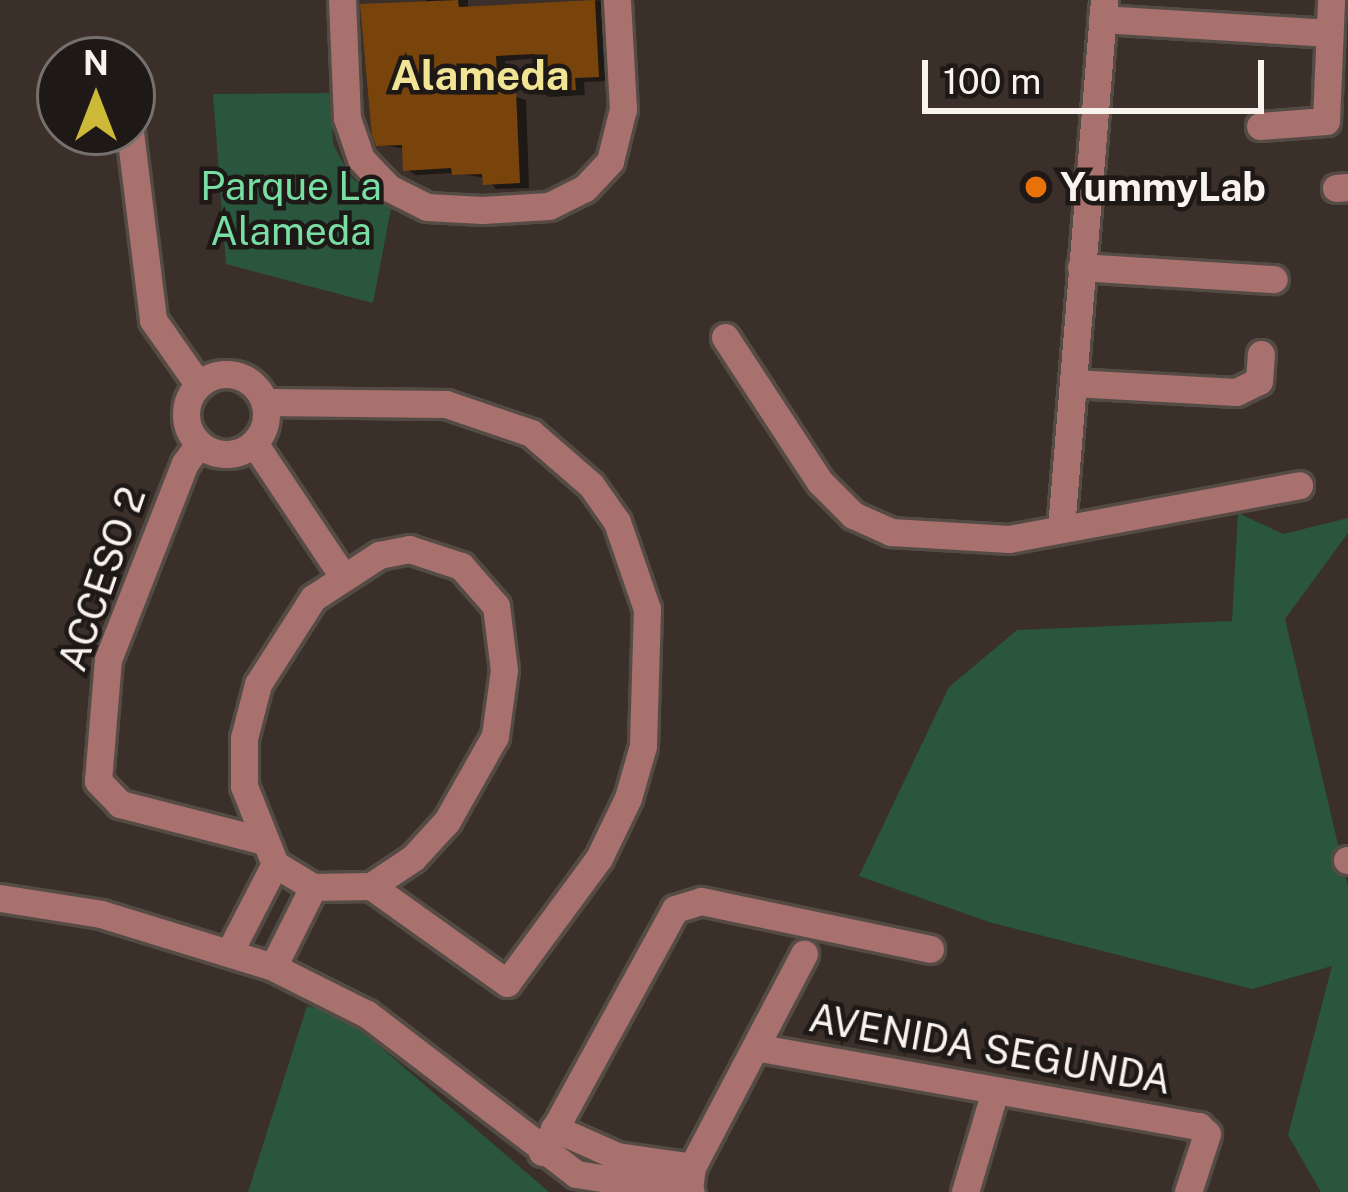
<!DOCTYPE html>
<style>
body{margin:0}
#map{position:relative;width:1348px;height:1192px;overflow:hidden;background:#3a3029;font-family:"Public Sans",sans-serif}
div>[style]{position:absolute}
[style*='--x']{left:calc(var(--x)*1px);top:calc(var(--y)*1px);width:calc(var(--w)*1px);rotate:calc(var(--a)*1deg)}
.green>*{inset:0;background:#29563d}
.shadow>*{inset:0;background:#0007}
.building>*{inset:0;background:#79440c}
.roads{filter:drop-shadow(3px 0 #554b45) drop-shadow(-3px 0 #554b45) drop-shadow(0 3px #554b45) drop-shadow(0 -3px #554b45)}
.minor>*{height:27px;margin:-13.5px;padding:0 13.5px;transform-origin:13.5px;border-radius:13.5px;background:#a9716e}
.minor>.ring{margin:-13.5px;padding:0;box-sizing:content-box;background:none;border:27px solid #a9716e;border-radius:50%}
.dots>*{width:33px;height:33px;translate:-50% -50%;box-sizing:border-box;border:6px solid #1e1916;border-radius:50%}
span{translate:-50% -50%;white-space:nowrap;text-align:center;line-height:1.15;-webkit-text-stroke:9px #1e1916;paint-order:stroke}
.park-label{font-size:39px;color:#78dea3}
.poi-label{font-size:39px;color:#f9f3ee;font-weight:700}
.left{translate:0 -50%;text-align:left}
.street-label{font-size:39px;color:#f9f3ee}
.neighbourhood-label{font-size:42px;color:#f1e495;font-weight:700}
.north{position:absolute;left:36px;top:36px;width:120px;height:120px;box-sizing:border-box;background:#1e1916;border:3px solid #76706c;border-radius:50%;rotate:0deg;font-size:33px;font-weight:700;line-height:48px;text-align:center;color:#f9f3ee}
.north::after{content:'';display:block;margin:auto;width:42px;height:54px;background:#cdb938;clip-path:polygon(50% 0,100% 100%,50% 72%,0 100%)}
.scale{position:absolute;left:922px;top:60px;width:342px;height:54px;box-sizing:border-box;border:6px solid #f9f3ee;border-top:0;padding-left:15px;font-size:36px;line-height:42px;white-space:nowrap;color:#f9f3ee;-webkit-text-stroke:9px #1e1916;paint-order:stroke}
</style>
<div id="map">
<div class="green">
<div style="clip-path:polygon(331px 93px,333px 144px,351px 177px,391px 208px,373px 303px,226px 264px,213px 94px)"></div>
<div style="clip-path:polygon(1238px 513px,1283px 534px,1348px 518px,1348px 533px,1285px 619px,1348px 887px,1348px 1192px,1321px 1192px,1288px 1135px,1332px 966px,1252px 989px,989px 922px,859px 876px,949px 687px,1017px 630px,1232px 621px)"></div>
<div style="clip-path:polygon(307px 1006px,342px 1014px,549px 1192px,248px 1192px)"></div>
</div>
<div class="shadow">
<div style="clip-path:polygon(426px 0,468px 0,468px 9px,604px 0,608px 81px,584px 82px,585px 95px,549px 97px,539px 91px,537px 58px,505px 61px,507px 94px,526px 100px,529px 188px,496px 189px,486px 178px,453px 173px,416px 175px,406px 169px,405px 149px,378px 144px)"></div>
</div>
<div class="building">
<div style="clip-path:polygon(458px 0,459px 7px,595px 0,599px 77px,575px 78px,576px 90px,536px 93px,534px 54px,496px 56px,498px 92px,516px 91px,520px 183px,483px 185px,482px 174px,452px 175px,451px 168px,403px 171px,402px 145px,376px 146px,372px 136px,360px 4px)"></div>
</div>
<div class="roads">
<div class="minor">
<div style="--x:342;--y:0;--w:118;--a:87.6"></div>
<div style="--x:347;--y:118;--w:43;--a:71.1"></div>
<div style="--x:361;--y:159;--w:40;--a:46"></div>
<div style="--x:389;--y:188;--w:42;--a:26.6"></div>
<div style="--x:427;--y:207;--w:55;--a:3.1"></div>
<div style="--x:482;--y:210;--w:67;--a:-3.4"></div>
<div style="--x:549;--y:206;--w:40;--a:-26.6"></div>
<div style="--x:585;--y:188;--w:37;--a:-47"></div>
<div style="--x:610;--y:161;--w:54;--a:-76"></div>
<div style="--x:623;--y:109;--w:109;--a:-93.2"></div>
<div style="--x:1102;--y:19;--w:227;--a:3.5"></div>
<div style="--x:1260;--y:126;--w:66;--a:-4.3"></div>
<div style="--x:1326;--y:121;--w:121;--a:-87.6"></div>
<div style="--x:130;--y:132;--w:189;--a:83"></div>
<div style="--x:153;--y:320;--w:78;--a:54.9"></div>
<div style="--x:1336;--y:188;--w:12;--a:-5"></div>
<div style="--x:1081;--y:267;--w:193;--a:3.6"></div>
<div style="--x:725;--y:337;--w:173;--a:56.8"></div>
<div style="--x:820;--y:482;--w:47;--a:45"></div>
<div style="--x:853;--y:515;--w:42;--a:24.1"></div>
<div style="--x:891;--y:532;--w:118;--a:3.4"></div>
<div style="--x:1009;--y:539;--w:295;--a:-10.5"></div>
<div class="ring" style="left:186px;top:374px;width:53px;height:53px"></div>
<div style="--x:1073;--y:383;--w:163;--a:3.2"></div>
<div style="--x:1236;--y:392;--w:25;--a:-26"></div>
<div style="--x:1259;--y:381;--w:27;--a:-86"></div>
<div style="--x:265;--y:402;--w:181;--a:0.6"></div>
<div style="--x:446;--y:404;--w:90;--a:18.8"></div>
<div style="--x:531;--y:433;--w:79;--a:40.9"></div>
<div style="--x:591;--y:485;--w:45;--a:54.9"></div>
<div style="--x:617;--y:522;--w:92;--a:71"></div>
<div style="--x:647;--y:609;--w:137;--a:91.7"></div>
<div style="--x:643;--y:746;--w:54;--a:106.1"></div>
<div style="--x:628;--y:798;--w:67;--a:115.8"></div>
<div style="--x:599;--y:858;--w:155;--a:126.4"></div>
<div style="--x:507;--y:983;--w:167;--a:-144.5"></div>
<div style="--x:254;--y:443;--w:159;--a:56.3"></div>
<div style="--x:199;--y:444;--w:24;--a:126"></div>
<div style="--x:185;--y:463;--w:211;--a:111.4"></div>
<div style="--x:108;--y:659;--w:122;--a:94.7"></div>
<div style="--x:98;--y:781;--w:32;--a:46"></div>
<div style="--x:120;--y:804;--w:145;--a:14.4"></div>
<div style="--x:1061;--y:529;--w:531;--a:-85.35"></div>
<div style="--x:409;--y:549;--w:55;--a:18.1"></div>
<div style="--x:461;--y:566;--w:53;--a:48.8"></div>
<div style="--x:496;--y:606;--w:64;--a:82.9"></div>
<div style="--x:504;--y:670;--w:67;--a:97.8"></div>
<div style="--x:495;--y:736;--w:98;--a:119.5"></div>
<div style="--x:447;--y:821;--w:50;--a:132.6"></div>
<div style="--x:413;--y:858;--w:50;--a:146.3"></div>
<div style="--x:371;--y:886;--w:58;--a:179"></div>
<div style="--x:313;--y:887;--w:44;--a:-148.8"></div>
<div style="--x:275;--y:864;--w:84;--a:-111.7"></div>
<div style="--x:244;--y:786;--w:48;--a:-90"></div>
<div style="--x:244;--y:738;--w:56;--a:-75.5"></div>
<div style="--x:258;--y:684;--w:102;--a:-57.4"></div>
<div style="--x:313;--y:598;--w:79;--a:-33.1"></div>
<div style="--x:379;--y:555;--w:31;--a:-11"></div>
<div style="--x:1347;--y:860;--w:1;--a:0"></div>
<div style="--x:0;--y:898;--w:102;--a:9"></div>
<div style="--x:101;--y:914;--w:180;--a:17.1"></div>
<div style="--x:273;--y:967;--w:105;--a:26.6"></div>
<div style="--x:367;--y:1014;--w:263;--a:37.4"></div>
<div style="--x:576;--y:1174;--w:116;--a:8.9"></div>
<div style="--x:230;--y:951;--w:98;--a:-62.7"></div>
<div style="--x:273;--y:967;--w:89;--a:-63.4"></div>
<div style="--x:760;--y:1048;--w:446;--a:10.1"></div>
<div style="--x:1199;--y:1126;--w:11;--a:45"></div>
<div style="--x:1207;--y:1134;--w:61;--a:108.1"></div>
<div style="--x:554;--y:1128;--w:69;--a:24"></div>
<div style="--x:617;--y:1156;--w:76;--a:8.3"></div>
<div style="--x:542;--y:1152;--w:277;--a:-61.3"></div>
<div style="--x:675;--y:909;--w:27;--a:-17"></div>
<div style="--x:701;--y:901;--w:234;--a:11.8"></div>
<div style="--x:689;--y:1190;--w:23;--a:-83"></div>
<div style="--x:692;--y:1167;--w:241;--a:-62.3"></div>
<div style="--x:965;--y:1192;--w:105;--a:-73.5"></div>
</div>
</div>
<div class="dots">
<div style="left:1036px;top:187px;background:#e8710a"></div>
</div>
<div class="park-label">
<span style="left:291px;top:209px">Parque La<br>Alameda</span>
</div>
<div class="poi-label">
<span class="left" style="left:1060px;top:187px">YummyLab</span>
</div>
<div class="street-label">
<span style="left:102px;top:579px;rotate:-71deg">ACCESO 2</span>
<span style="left:990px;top:1049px;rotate:10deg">AVENIDA SEGUNDA</span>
</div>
<div class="neighbourhood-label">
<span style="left:480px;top:75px">Alameda</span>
</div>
<div class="north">N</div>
<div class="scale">100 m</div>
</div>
